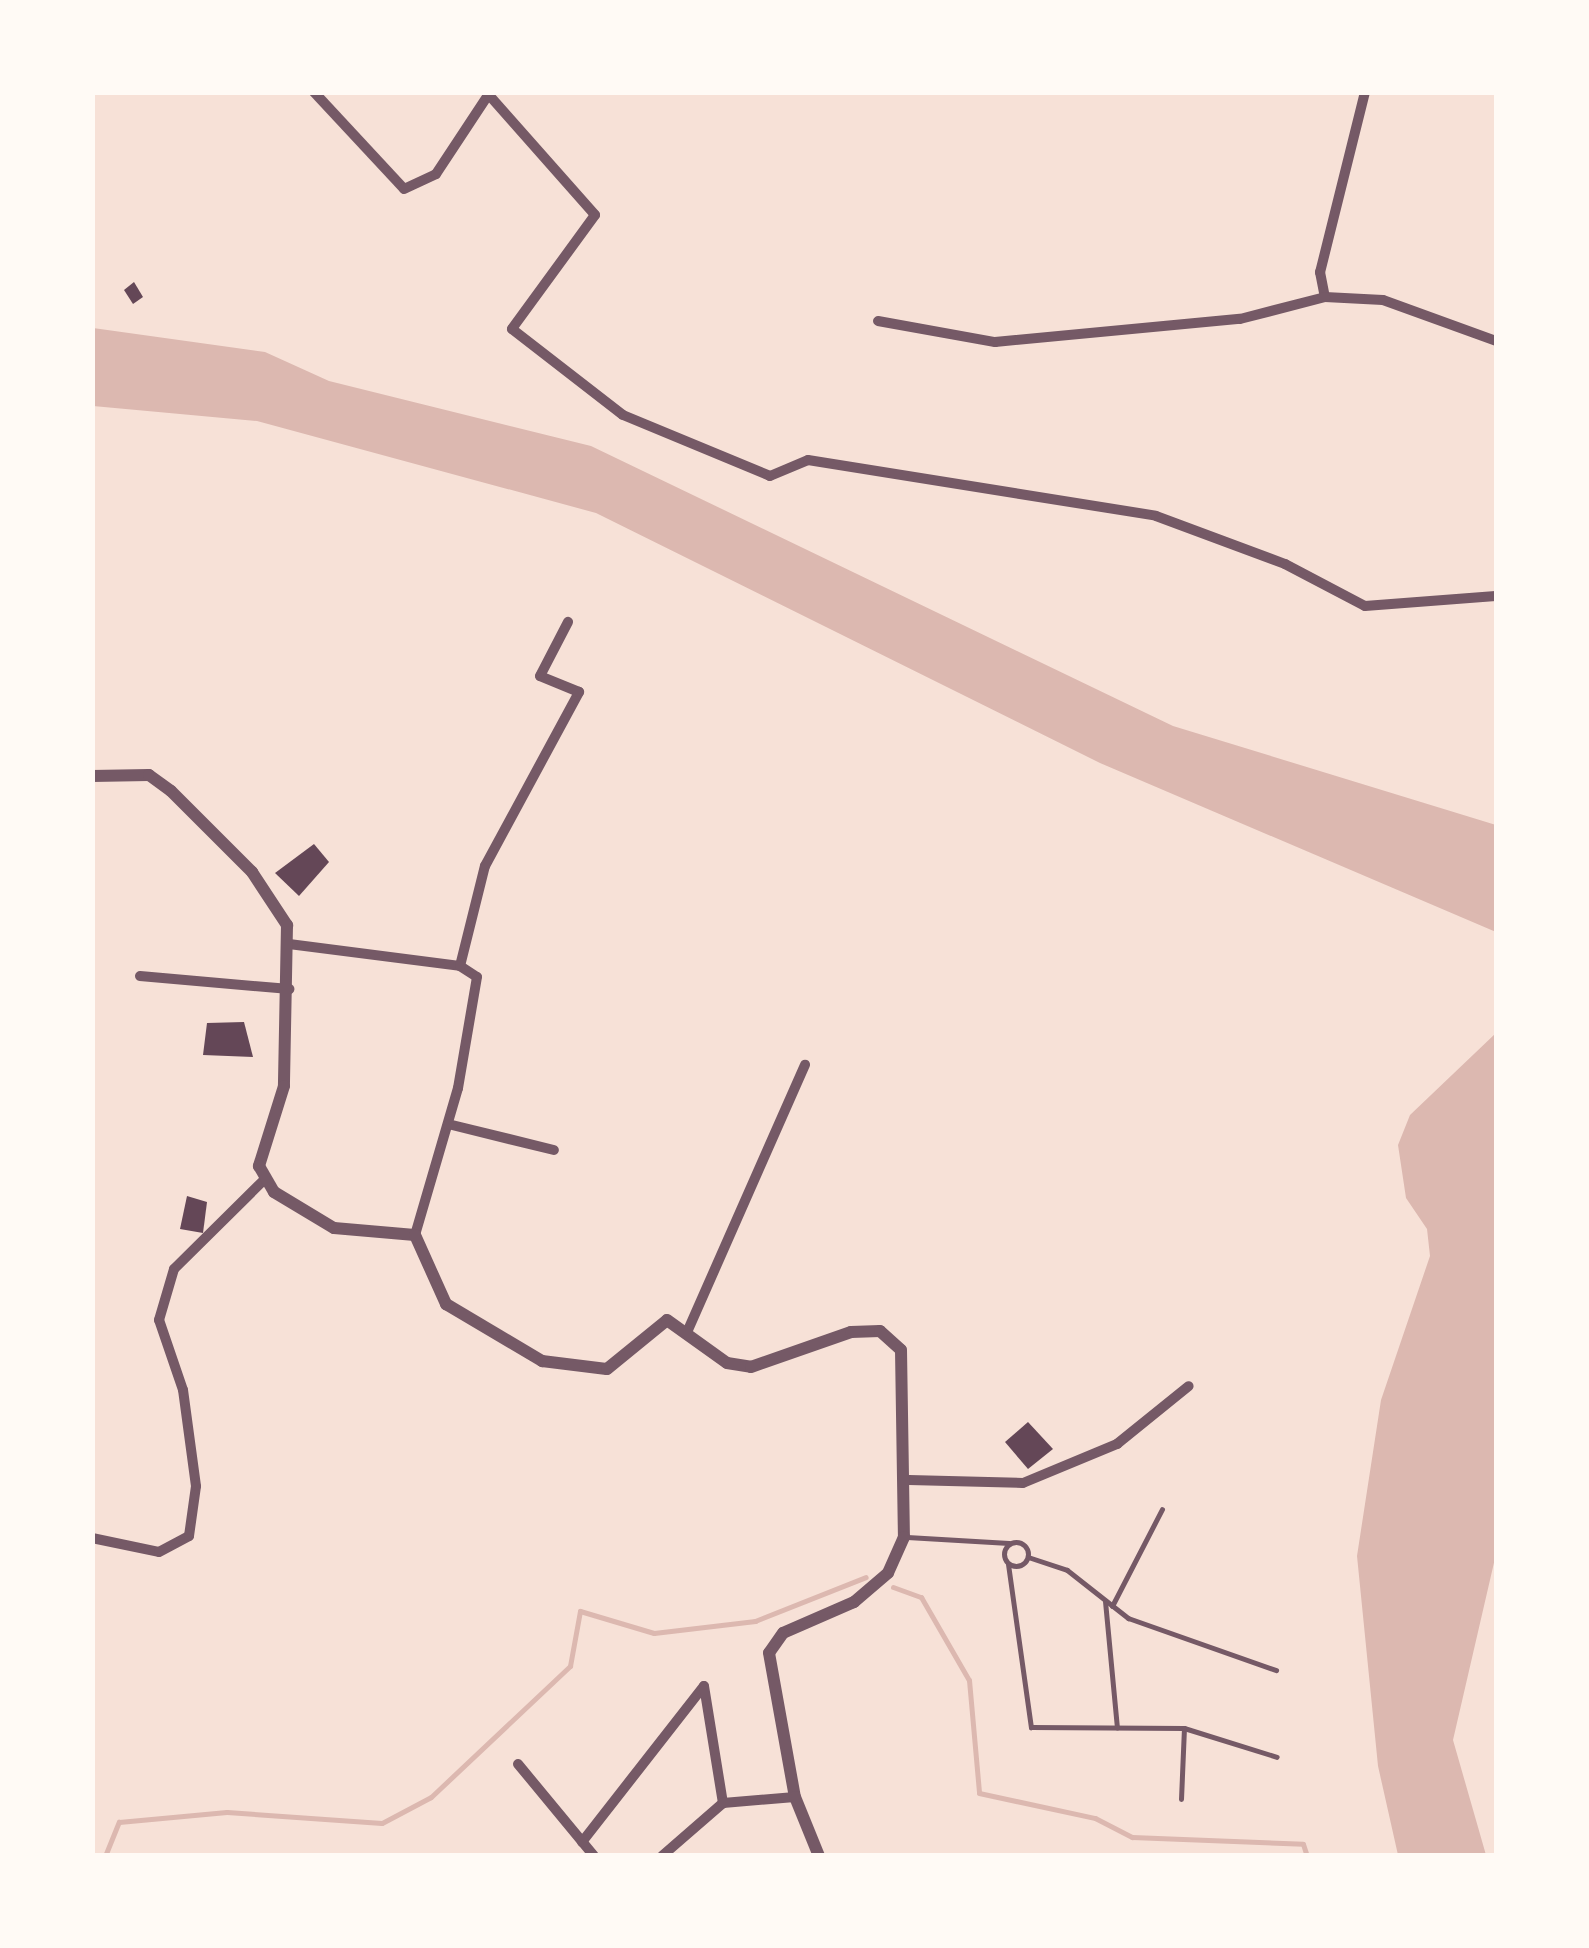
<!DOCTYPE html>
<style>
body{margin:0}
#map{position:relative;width:1589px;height:1948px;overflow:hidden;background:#f7e1d7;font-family:"Golos Text",sans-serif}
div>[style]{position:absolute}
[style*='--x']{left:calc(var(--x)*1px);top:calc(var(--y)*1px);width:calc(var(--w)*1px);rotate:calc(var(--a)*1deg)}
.water>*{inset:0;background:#dcb8b0}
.stream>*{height:5px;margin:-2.5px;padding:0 2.5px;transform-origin:2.5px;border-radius:2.5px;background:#dcb8b0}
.building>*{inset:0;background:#644757}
.service>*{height:5px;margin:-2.5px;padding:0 2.5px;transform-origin:2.5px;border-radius:2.5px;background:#755966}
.service>.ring{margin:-2.5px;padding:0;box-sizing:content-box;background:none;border:5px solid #755966;border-radius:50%}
.minor>*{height:10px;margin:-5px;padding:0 5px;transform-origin:5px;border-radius:5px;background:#755966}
.tertiary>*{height:12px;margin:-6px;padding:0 6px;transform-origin:6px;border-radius:6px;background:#755966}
span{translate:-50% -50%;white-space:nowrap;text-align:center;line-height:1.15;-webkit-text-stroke:8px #fffaf5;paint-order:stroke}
.frame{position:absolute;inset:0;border:95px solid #fffaf5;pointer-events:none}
</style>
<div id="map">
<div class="water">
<div style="clip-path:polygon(93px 328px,265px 352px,329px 381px,591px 446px,1173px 726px,1496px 825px,1496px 932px,1100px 763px,596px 513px,257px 421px,93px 406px)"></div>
<div style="clip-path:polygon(1496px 1033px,1496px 1554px,1453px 1740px,1486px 1855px,1398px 1855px,1378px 1766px,1357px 1556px,1381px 1400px,1430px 1256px,1427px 1229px,1406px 1198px,1398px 1145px,1410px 1115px)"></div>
</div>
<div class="stream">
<div style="--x:893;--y:1587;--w:30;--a:20"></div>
<div style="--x:921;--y:1597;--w:96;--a:60"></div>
<div style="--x:969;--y:1680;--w:113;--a:84.9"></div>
<div style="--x:979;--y:1793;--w:119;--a:12.2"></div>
<div style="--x:1095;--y:1818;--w:42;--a:27.2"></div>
<div style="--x:1132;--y:1837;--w:171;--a:2.3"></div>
<div style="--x:1303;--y:1844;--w:13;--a:72"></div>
<div style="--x:105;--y:1856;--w:37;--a:-68"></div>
<div style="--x:119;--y:1822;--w:108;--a:-5.3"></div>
<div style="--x:227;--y:1812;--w:155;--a:4.1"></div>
<div style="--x:382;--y:1823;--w:55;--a:-28"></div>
<div style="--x:431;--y:1797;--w:191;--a:-43.3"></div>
<div style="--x:570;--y:1666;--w:56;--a:-79.7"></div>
<div style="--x:580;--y:1611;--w:77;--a:16.6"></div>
<div style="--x:654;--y:1633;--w:102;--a:-6.8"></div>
<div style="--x:755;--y:1621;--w:119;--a:-21.6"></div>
</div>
<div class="building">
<div style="clip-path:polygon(134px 282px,143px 297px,133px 304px,124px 290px)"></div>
<div style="clip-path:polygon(314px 844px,329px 862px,299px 896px,275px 873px)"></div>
<div style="clip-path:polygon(244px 1022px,253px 1057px,203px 1055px,207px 1023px)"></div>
<div style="clip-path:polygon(187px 1196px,207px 1202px,203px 1233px,180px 1229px)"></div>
<div style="clip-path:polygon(1028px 1422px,1053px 1449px,1028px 1469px,1005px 1442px)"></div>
</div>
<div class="service">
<div style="--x:907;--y:1537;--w:102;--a:3.4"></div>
<div class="ring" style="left:1004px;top:1542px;width:19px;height:19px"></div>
<div style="--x:1028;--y:1557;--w:41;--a:18.4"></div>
<div style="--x:1067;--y:1570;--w:78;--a:38.2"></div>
<div style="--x:1128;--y:1618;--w:157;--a:19.4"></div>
<div style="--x:1008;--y:1564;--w:165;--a:82"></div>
<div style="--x:1031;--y:1727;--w:153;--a:0.4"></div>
<div style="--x:1184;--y:1728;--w:97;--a:17.3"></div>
<div style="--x:1105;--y:1601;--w:127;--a:84.6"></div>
<div style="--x:1112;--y:1606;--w:109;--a:-62.7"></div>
<div style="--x:1181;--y:1799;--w:71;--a:-87.6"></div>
</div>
<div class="minor">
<div style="--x:314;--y:92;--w:132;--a:47.1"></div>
<div style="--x:404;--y:189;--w:35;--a:-25"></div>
<div style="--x:436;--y:174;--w:98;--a:-56.6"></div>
<div style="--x:1365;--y:92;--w:186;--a:104"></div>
<div style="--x:1320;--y:272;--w:25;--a:79"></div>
<div style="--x:1325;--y:297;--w:58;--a:3"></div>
<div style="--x:1383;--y:300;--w:120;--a:19.9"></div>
<div style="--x:489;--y:95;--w:160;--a:48.5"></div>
<div style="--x:595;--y:215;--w:141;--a:126.1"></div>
<div style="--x:512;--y:329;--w:140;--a:37.8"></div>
<div style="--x:623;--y:415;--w:159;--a:22.5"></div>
<div style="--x:770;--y:476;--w:41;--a:-22.8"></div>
<div style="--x:808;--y:460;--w:352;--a:9.1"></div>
<div style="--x:1156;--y:516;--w:138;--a:20.4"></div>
<div style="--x:1285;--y:564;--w:90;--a:27.7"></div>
<div style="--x:1365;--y:606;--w:131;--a:-4.4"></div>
<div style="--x:878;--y:321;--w:119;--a:10.2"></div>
<div style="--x:995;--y:342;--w:246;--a:-5.4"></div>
<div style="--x:1240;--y:319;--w:88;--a:-14.5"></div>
<div style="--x:289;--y:944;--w:172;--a:7.3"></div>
<div style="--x:460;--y:966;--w:20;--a:33"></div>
<div style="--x:477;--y:977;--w:113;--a:99.7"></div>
<div style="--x:458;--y:1088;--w:153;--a:106.3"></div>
<div style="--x:460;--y:966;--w:103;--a:-76"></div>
<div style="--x:485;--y:866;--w:198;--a:-61.6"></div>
<div style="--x:579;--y:692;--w:42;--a:-157.7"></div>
<div style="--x:540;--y:676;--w:61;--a:-62.6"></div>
<div style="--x:140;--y:976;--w:150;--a:5"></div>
<div style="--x:448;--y:1124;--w:109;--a:13.8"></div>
<div style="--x:688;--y:1330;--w:290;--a:-66.2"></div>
<div style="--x:909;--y:1480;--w:114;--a:1.5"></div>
<div style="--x:1023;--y:1483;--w:102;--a:-22.5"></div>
<div style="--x:1117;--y:1444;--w:92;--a:-38.9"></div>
<div style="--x:92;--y:1538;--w:68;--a:11.8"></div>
<div style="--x:159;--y:1552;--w:34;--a:-28"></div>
<div style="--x:189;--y:1536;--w:50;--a:-82"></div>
<div style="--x:196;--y:1486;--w:97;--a:-97.7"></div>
<div style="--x:183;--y:1390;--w:74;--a:-108.9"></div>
<div style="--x:159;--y:1320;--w:53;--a:-73.6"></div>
<div style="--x:174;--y:1269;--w:124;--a:-44.7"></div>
<div style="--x:518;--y:1764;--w:119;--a:50.4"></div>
<div style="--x:582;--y:1842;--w:198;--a:-52"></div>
<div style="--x:704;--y:1686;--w:119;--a:80.8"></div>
<div style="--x:662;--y:1856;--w:81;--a:-41"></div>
<div style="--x:723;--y:1803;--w:72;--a:-4.8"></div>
</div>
<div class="tertiary">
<div style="--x:92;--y:776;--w:57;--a:-1"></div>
<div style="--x:149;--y:775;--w:27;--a:36"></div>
<div style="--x:171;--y:791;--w:115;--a:45"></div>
<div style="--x:252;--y:872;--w:64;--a:56.6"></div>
<div style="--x:287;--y:925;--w:161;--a:91.1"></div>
<div style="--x:284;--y:1086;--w:84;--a:107.4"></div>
<div style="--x:259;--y:1166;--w:30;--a:60"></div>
<div style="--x:274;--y:1192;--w:70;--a:31"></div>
<div style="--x:334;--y:1228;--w:81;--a:4.9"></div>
<div style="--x:415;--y:1235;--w:76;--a:65.8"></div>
<div style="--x:446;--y:1304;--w:112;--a:30.7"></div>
<div style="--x:542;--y:1361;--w:65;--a:7"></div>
<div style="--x:607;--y:1369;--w:77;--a:-39.2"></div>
<div style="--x:667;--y:1320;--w:74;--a:35.6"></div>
<div style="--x:727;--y:1363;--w:24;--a:9"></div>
<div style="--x:751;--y:1367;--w:106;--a:-19.3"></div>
<div style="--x:851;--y:1332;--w:29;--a:-2"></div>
<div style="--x:880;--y:1331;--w:28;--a:42"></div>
<div style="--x:901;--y:1350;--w:187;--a:89.1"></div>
<div style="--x:904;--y:1537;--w:39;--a:114"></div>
<div style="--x:888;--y:1573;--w:45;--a:139.5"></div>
<div style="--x:854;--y:1602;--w:77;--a:156.4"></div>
<div style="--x:783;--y:1633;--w:24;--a:125"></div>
<div style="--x:769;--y:1653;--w:146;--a:79.8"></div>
<div style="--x:795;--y:1797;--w:64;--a:67.9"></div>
</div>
<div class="frame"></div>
</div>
